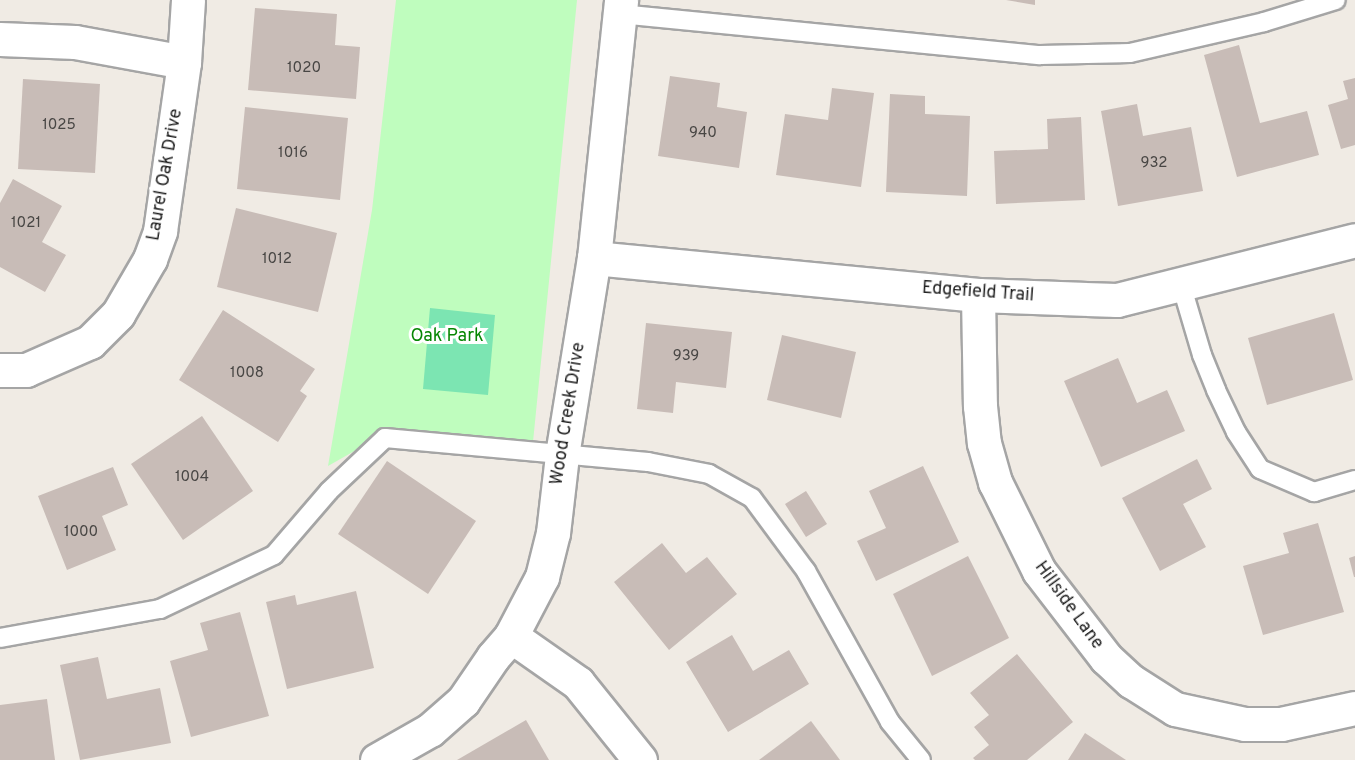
<!DOCTYPE html>
<style>
body{margin:0}
#map{position:relative;width:1355px;height:760px;overflow:hidden;background:#f0ebe4;font-family:Overpass,sans-serif}
div>[style]{position:absolute}
[style*='--x']{left:calc(var(--x)*1px);top:calc(var(--y)*1px);width:calc(var(--w)*1px);rotate:calc(var(--a)*1deg)}
.park>*{inset:0;background:#bffdbe}
.pitch>*{inset:0;background:#7ce5b2}
.building>*{inset:0;background:#c8bcb7}
.roads{filter:drop-shadow(2px 0 #a5a5a5) drop-shadow(-2px 0 #a5a5a5) drop-shadow(0 2px #a5a5a5) drop-shadow(0 -2px #a5a5a5)}
.lane>*{height:18px;margin:-9px;padding:0 9px;transform-origin:9px;border-radius:9px;background:#fff}
.street>*{height:33px;margin:-16.5px;padding:0 16.5px;transform-origin:16.5px;border-radius:16.5px;background:#fff}
span{translate:-50% -50%;white-space:nowrap;text-align:center;line-height:1.15;-webkit-text-stroke:6px #fff;paint-order:stroke}
.number-label{font-size:15px;color:#484644}
.number-label span{-webkit-text-stroke-width:0}
.street-label{font-size:18px;color:#1e1e1e}
.park-label{font-size:18px;color:#068603}
</style>
<div id="map">
<div class="park">
<div style="clip-path:polygon(396px 0,577px 0,533px 442px,388px 432px,328px 466px,372px 210px)"></div>
</div>
<div class="pitch">
<div style="clip-path:polygon(430px 308px,495px 315px,488px 395px,423px 389px)"></div>
</div>
<div class="building">
<div style="clip-path:polygon(1006px 0,1035px 0,1035px 5px)"></div>
<div style="clip-path:polygon(255px 8px,337px 14px,335px 45px,360px 47px,356px 99px,248px 90px)"></div>
<div style="clip-path:polygon(1239px 45px,1260px 123px,1307px 111px,1319px 155px,1237px 177px,1204px 55px)"></div>
<div style="clip-path:polygon(670px 76px,720px 83px,717px 107px,747px 112px,739px 168px,658px 156px)"></div>
<div style="clip-path:polygon(1355px 78px,1355px 145px,1341px 149px,1328px 105px,1348px 99px,1343px 81px)"></div>
<div style="clip-path:polygon(23px 79px,100px 84px,95px 173px,18px 169px)"></div>
<div style="clip-path:polygon(832px 88px,874px 93px,861px 187px,776px 175px,785px 114px,828px 120px)"></div>
<div style="clip-path:polygon(890px 94px,925px 96px,925px 114px,970px 116px,967px 196px,886px 192px)"></div>
<div style="clip-path:polygon(1137px 104px,1143px 136px,1191px 127px,1203px 191px,1118px 206px,1101px 111px)"></div>
<div style="clip-path:polygon(245px 107px,348px 118px,340px 200px,237px 189px)"></div>
<div style="clip-path:polygon(1081px 117px,1085px 200px,996px 204px,994px 151px,1048px 149px,1047px 119px)"></div>
<div style="clip-path:polygon(13px 179px,62px 206px,42px 242px,66px 255px,45px 292px,0 267px,0 203px)"></div>
<div style="clip-path:polygon(236px 208px,337px 233px,318px 312px,217px 287px)"></div>
<div style="clip-path:polygon(223px 310px,315px 369px,300px 391px,307px 396px,278px 442px,179px 380px)"></div>
<div style="clip-path:polygon(1334px 313px,1353px 380px,1267px 405px,1248px 338px)"></div>
<div style="clip-path:polygon(646px 323px,732px 332px,726px 388px,676px 382px,673px 413px,637px 409px)"></div>
<div style="clip-path:polygon(782px 335px,856px 352px,841px 418px,767px 400px)"></div>
<div style="clip-path:polygon(1118px 358px,1137px 403px,1167px 390px,1185px 431px,1101px 467px,1064px 381px)"></div>
<div style="clip-path:polygon(202px 416px,253px 491px,183px 540px,131px 464px)"></div>
<div style="clip-path:polygon(1197px 459px,1212px 489px,1183px 504px,1206px 547px,1160px 571px,1122px 498px)"></div>
<div style="clip-path:polygon(387px 461px,476px 521px,428px 594px,338px 534px)"></div>
<div style="clip-path:polygon(923px 466px,959px 542px,876px 581px,857px 541px,886px 528px,869px 491px)"></div>
<div style="clip-path:polygon(113px 467px,128px 505px,102px 516px,116px 550px,67px 570px,38px 496px)"></div>
<div style="clip-path:polygon(806px 491px,827px 524px,806px 537px,785px 504px)"></div>
<div style="clip-path:polygon(1318px 523px,1344px 612px,1263px 635px,1243px 566px,1289px 553px,1283px 533px)"></div>
<div style="clip-path:polygon(662px 543px,686px 573px,707px 557px,737px 594px,669px 650px,614px 582px)"></div>
<div style="clip-path:polygon(968px 556px,1009px 638px,932px 676px,893px 594px)"></div>
<div style="clip-path:polygon(1355px 556px,1355px 577px,1354px 577px,1349px 558px)"></div>
<div style="clip-path:polygon(356px 591px,374px 668px,287px 689px,266px 602px,295px 595px,297px 605px)"></div>
<div style="clip-path:polygon(240px 612px,269px 716px,191px 737px,170px 661px,208px 650px,200px 623px)"></div>
<div style="clip-path:polygon(732px 635px,753px 671px,789px 650px,809px 684px,728px 732px,686px 662px)"></div>
<div style="clip-path:polygon(1017px 654px,1073px 722px,1027px 760px,975px 760px,973px 758px,989px 745px,974px 727px,989px 715px,970px 693px)"></div>
<div style="clip-path:polygon(98px 657px,107px 699px,160px 688px,171px 743px,80px 760px,60px 665px)"></div>
<div style="clip-path:polygon(47px 699px,55px 760px,0 760px,0 705px)"></div>
<div style="clip-path:polygon(526px 720px,549px 760px,457px 760px)"></div>
<div style="clip-path:polygon(811px 721px,840px 760px,759px 760px)"></div>
<div style="clip-path:polygon(1085px 733px,1126px 760px,1068px 760px)"></div>
</div>
<div class="roads">
<div class="lane">
<div style="--x:620;--y:14;--w:422;--a:5.6"></div>
<div style="--x:1040;--y:55;--w:90;--a:-1.3"></div>
<div style="--x:1130;--y:53;--w:138;--a:-13"></div>
<div style="--x:1264;--y:22;--w:75;--a:-17"></div>
<div style="--x:1181;--y:284;--w:74;--a:73.5"></div>
<div style="--x:1202;--y:355;--w:38;--a:68"></div>
<div style="--x:1216;--y:390;--w:47;--a:64.5"></div>
<div style="--x:1236;--y:432;--w:44;--a:57"></div>
<div style="--x:1260;--y:469;--w:59;--a:23.1"></div>
<div style="--x:1314;--y:492;--w:43;--a:-16.3"></div>
<div style="--x:0;--y:638;--w:163;--a:-10.3"></div>
<div style="--x:160;--y:609;--w:126;--a:-25.3"></div>
<div style="--x:274;--y:555;--w:84;--a:-49.3"></div>
<div style="--x:329;--y:491;--w:77;--a:-43.4"></div>
<div style="--x:385;--y:438;--w:264;--a:5.2"></div>
<div style="--x:648;--y:462;--w:62;--a:11.1"></div>
<div style="--x:709;--y:474;--w:49;--a:29.2"></div>
<div style="--x:752;--y:498;--w:91;--a:53.5"></div>
<div style="--x:806;--y:571;--w:173;--a:60.9"></div>
<div style="--x:890;--y:722;--w:49;--a:50.8"></div>
</div>
<div class="street">
<div style="--x:0;--y:39;--w:75;--a:2.3"></div>
<div style="--x:75;--y:42;--w:111;--a:10.4"></div>
<div style="--x:594;--y:258;--w:386;--a:5.5"></div>
<div style="--x:978;--y:295;--w:139;--a:2.1"></div>
<div style="--x:1117;--y:300;--w:245;--a:-14.1"></div>
<div style="--x:978;--y:295;--w:111;--a:89"></div>
<div style="--x:980;--y:406;--w:37;--a:84"></div>
<div style="--x:984;--y:443;--w:41;--a:74.2"></div>
<div style="--x:995;--y:482;--w:99;--a:63.7"></div>
<div style="--x:1039;--y:571;--w:110;--a:52.4"></div>
<div style="--x:1106;--y:658;--w:34;--a:43"></div>
<div style="--x:1131;--y:681;--w:52;--a:32.5"></div>
<div style="--x:1175;--y:709;--w:72;--a:12.1"></div>
<div style="--x:1245;--y:724;--w:36;--a:0"></div>
<div style="--x:1281;--y:724;--w:76;--a:-12.2"></div>
<div style="--x:0;--y:370;--w:26;--a:0"></div>
<div style="--x:26;--y:370;--w:70;--a:-23.6"></div>
<div style="--x:90;--y:342;--w:40;--a:-45"></div>
<div style="--x:118;--y:314;--w:64;--a:-59.8"></div>
<div style="--x:150;--y:259;--w:30;--a:-70"></div>
<div style="--x:160;--y:231;--w:171;--a:-81.9"></div>
<div style="--x:184;--y:62;--w:62;--a:-86.3"></div>
<div style="--x:511;--y:636;--w:82;--a:35"></div>
<div style="--x:578;--y:683;--w:99;--a:51.2"></div>
<div style="--x:377;--y:760;--w:61;--a:-29.5"></div>
<div style="--x:430;--y:730;--w:44;--a:-41.3"></div>
<div style="--x:463;--y:701;--w:53;--a:-55.7"></div>
<div style="--x:493;--y:657;--w:28;--a:-49"></div>
<div style="--x:511;--y:636;--w:67;--a:-62.3"></div>
<div style="--x:542;--y:577;--w:45;--a:-76"></div>
<div style="--x:553;--y:533;--w:79;--a:-83.4"></div>
<div style="--x:562;--y:455;--w:200;--a:-80.8"></div>
<div style="--x:594;--y:258;--w:259;--a:-84"></div>
</div>
</div>
<div class="number-label">
<span style="left:304px;top:69px">1020</span>
<span style="left:59px;top:126px">1025</span>
<span style="left:703px;top:134px">940</span>
<span style="left:293px;top:154px">1016</span>
<span style="left:1154px;top:164px">932</span>
<span style="left:26px;top:224px">1021</span>
<span style="left:277px;top:260px">1012</span>
<span style="left:686px;top:357px">939</span>
<span style="left:247px;top:374px">1008</span>
<span style="left:192px;top:478px">1004</span>
<span style="left:81px;top:533px">1000</span>
</div>
<div class="street-label">
<span style="left:166px;top:175px;rotate:-80deg">Laurel Oak Drive</span>
<span style="left:978px;top:293px;rotate:4deg">Edgefield Trail</span>
<span style="left:569px;top:414px;rotate:-81deg">Wood Creek Drive</span>
<span style="left:1068px;top:606px;rotate:54deg">Hillside Lane</span>
</div>
<div class="park-label">
<span style="left:447px;top:337px">Oak Park</span>
</div>
</div>
